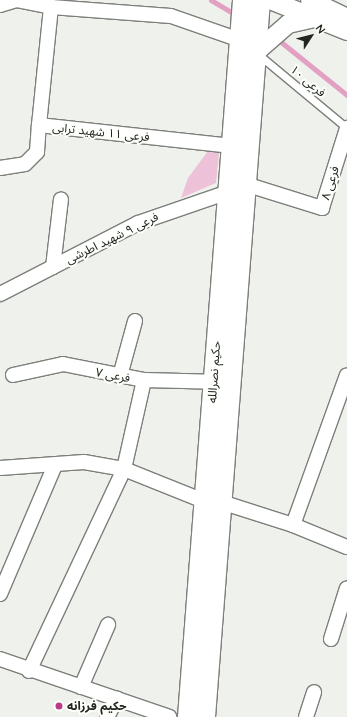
<!DOCTYPE html>
<meta charset="utf-8">
<style>
body{margin:0}
#map{position:relative;width:347px;height:717px;overflow:hidden;background:#eff2ec;font-family:Quicksand,"Noto Sans Arabic",sans-serif}
div>[style]{position:absolute}
[style*='--x']{left:calc(var(--x)*1px);top:calc(var(--y)*1px);width:calc(var(--w)*1px);rotate:calc(var(--a)*1deg)}
.green>*{inset:0;background:#edc1d8}
.stream>*{height:5px;margin:-2.5px;padding:0 2.5px;transform-origin:2.5px;border-radius:2.5px;background:#e2a0c3}
.roads{filter:drop-shadow(1px 0 #7c7f7a) drop-shadow(-1px 0 #7c7f7a) drop-shadow(0 1px #7c7f7a) drop-shadow(0 -1px #7c7f7a)}
.service>*{height:7px;margin:-3.5px;padding:0 3.5px;transform-origin:3.5px;border-radius:3.5px;background:#fff}
.minor>*{height:14px;margin:-7px;padding:0 7px;transform-origin:7px;border-radius:7px;background:#fff}
.tertiary>*{height:18px;margin:-9px;padding:0 9px;transform-origin:9px;border-radius:9px;background:#fff}
.secondary>*{height:20px;margin:-10px;padding:0 10px;transform-origin:10px;border-radius:10px;background:#fff}
.dots>*{width:11px;height:11px;translate:-50% -50%;box-sizing:border-box;border:2px solid #fcfffa;border-radius:50%}
span{translate:-50% -50%;white-space:nowrap;text-align:center;line-height:1.15;-webkit-text-stroke:4px #fcfffa;paint-order:stroke}
.street-label{font-size:12px;color:#242523}
.poi-label{font-size:12px;color:#242523;font-weight:700}
.left{translate:0 -50%;text-align:left}
.north{position:absolute;left:291px;top:16px;width:40px;height:40px;-webkit-text-stroke:3px #fcfffa;paint-order:stroke;rotate:54deg;font-size:11px;font-weight:700;line-height:16px;text-align:center;color:#242523}
.north::after{content:'';display:block;margin:auto;width:14px;height:18px;background:#242523;clip-path:polygon(50% 0,100% 100%,50% 72%,0 100%)}
</style>
<div id="map">
<div class="green">
<div style="clip-path:polygon(208px 151px,219px 153px,216px 183px,181px 198px,188px 178px)"></div>
</div>
<div class="stream">
<div style="--x:211;--y:0;--w:31;--a:31"></div>
<div style="--x:276;--y:38;--w:91;--a:38.8"></div>
</div>
<div class="roads">
<div class="service">
<div style="--x:259;--y:55;--w:114;--a:39.7"></div>
</div>
<div class="minor">
<div style="--x:0;--y:5;--w:17;--a:-17"></div>
<div style="--x:16;--y:0;--w:36;--a:11"></div>
<div style="--x:51;--y:7;--w:120;--a:4.3"></div>
<div style="--x:171;--y:16;--w:73;--a:19.2"></div>
<div style="--x:39;--y:125;--w:119;--a:-84.2"></div>
<div style="--x:0;--y:168;--w:25;--a:-9"></div>
<div style="--x:25;--y:164;--w:17;--a:-45"></div>
<div style="--x:37;--y:152;--w:27;--a:-86"></div>
<div style="--x:39;--y:125;--w:194;--a:6.2"></div>
<div style="--x:245;--y:184;--w:81;--a:17.3"></div>
<div style="--x:322;--y:208;--w:84;--a:-72.6"></div>
<div style="--x:53;--y:267;--w:68;--a:-83.3"></div>
<div style="--x:0;--y:294;--w:155;--a:-27.2"></div>
<div style="--x:138;--y:223;--w:95;--a:-19"></div>
<div style="--x:13;--y:375;--w:51;--a:-12.4"></div>
<div style="--x:63;--y:364;--w:83;--a:11.2"></div>
<div style="--x:144;--y:380;--w:78;--a:1.5"></div>
<div style="--x:120;--y:376;--w:57;--a:-74.7"></div>
<div style="--x:0;--y:468;--w:84;--a:-4.1"></div>
<div style="--x:84;--y:462;--w:41;--a:9.9"></div>
<div style="--x:124;--y:469;--w:86;--a:21.8"></div>
<div style="--x:221;--y:502;--w:76;--a:17.7"></div>
<div style="--x:293;--y:525;--w:58;--a:22.2"></div>
<div style="--x:293;--y:525;--w:159;--a:-70.2"></div>
<div style="--x:0;--y:594;--w:140;--a:-66.9"></div>
<div style="--x:331;--y:639;--w:53;--a:-72.6"></div>
<div style="--x:0;--y:659;--w:179;--a:18.9"></div>
<div style="--x:29;--y:671;--w:223;--a:-64.8"></div>
<div style="--x:124;--y:469;--w:91;--a:-77.3"></div>
<div style="--x:81;--y:687;--w:68;--a:-66.5"></div>
<div style="--x:107;--y:717;--w:21;--a:-62"></div>
<div style="--x:306;--y:717;--w:26;--a:-72"></div>
</div>
<div class="tertiary">
<div style="--x:270;--y:0;--w:83;--a:21.9"></div>
<div style="--x:310;--y:0;--w:41;--a:25.9"></div>
<div style="--x:256;--y:52;--w:43;--a:-41.2"></div>
<div style="--x:288;--y:24;--w:26;--a:-13"></div>
</div>
<div class="secondary">
<div style="--x:188;--y:717;--w:719;--a:-85.61"></div>
<div style="--x:205;--y:717;--w:719;--a:-85.61"></div>
</div>
</div>
<div class="dots">
<div style="left:59px;top:706px;background:#b93b8a"></div>
</div>
<div class="street-label">
<span style="left:308px;top:81px;rotate:40deg">فرعی ۱۰</span>
<span style="left:101px;top:132px;rotate:6deg">فرعی ۱۱ شهید ترابی</span>
<span style="left:330px;top:183px;rotate:-73deg">فرعی ۸</span>
<span style="left:112px;top:238px;rotate:-26deg">فرعی ۹ شهید اطرشی</span>
<span style="left:214px;top:372px;rotate:-86deg">حکیم نصرالله</span>
<span style="left:113px;top:375px;rotate:11deg">فرعی ۷</span>
</div>
<div class="poi-label">
<span class="left" style="left:67px;top:706px">حکیم فرزانه</span>
</div>
<div class="north">N</div>
</div>
